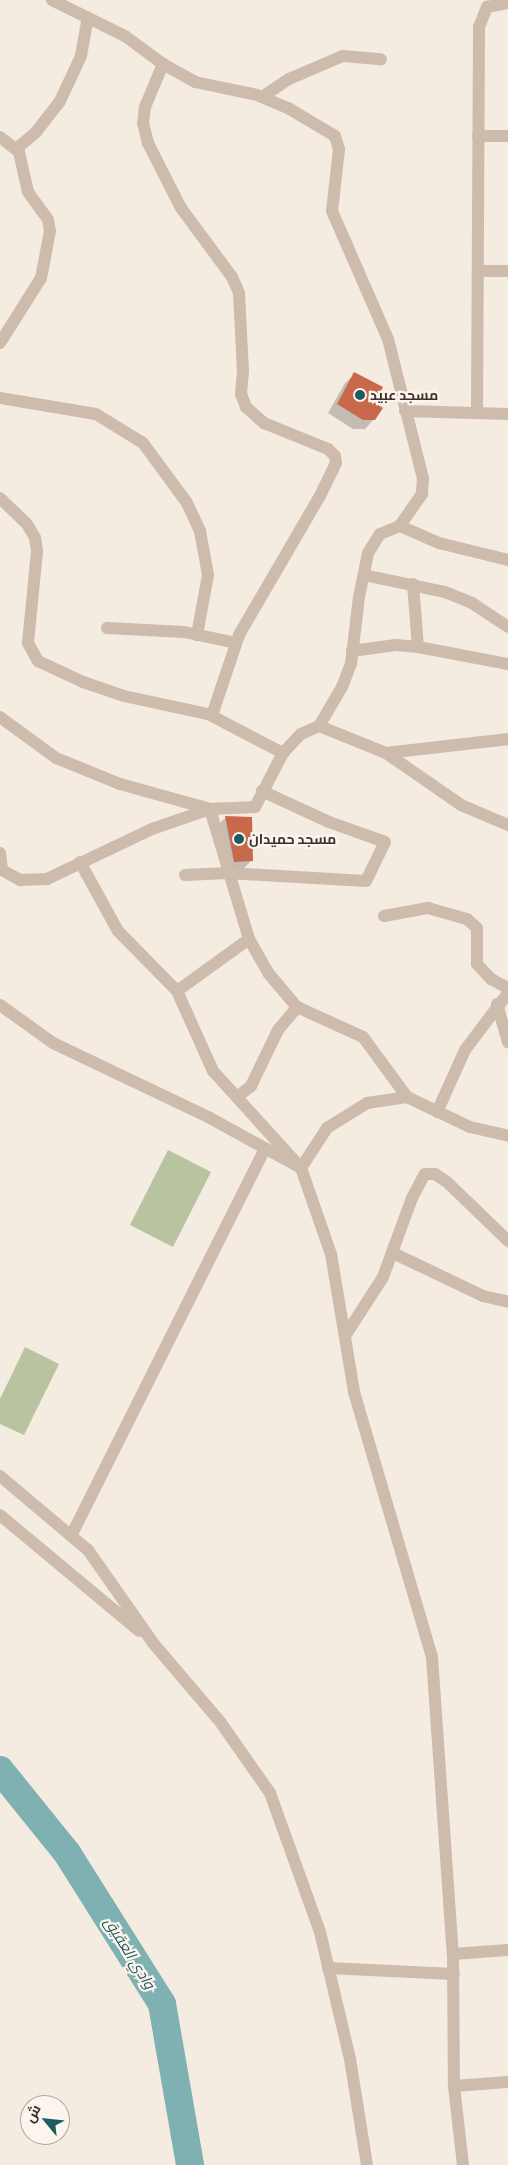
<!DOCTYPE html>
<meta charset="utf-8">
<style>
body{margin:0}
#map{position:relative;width:508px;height:2165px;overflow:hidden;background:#f4ebe1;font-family:"PT Sans Narrow",Cairo,sans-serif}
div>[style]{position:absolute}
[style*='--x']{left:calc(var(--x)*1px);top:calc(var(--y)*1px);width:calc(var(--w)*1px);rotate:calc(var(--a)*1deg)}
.green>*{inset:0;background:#b8c4a0}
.shadow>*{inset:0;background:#0003}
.river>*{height:28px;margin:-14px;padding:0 14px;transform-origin:14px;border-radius:14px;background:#7fb0b2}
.building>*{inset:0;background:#c8694b}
.minor>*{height:12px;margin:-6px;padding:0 6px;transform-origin:6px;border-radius:6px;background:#cdbbac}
.dots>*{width:14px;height:14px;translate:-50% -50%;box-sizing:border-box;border:2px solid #fbf5ee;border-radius:50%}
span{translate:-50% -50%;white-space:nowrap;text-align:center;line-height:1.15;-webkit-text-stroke:4.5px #fbf5ee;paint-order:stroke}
.poi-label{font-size:14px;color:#3b302b;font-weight:700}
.left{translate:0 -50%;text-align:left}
.water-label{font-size:15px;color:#1f5a5e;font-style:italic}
.north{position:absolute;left:20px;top:2095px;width:50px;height:50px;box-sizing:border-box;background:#fbf5ee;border:1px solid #aea6a0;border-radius:50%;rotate:298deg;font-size:14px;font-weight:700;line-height:20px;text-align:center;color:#3b302b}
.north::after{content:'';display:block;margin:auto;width:18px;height:22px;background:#1f5a5e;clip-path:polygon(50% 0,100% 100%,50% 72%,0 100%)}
</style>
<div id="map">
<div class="green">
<div style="clip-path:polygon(168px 1150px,211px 1172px,173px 1247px,130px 1225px)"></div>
<div style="clip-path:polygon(25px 1347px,59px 1364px,24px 1435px,0 1424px,0 1399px)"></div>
</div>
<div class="shadow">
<div style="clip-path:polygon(355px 374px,373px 404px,374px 419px,365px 429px,353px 429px,328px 413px,345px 383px)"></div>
<div style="clip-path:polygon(225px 818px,250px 819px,251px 861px,242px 870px,225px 871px,216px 827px)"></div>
</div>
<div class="river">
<div style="--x:0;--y:1770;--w:107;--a:51.1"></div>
<div style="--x:67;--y:1853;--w:178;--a:57.8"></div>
<div style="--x:162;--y:2004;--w:163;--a:80.1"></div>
</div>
<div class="building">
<div style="clip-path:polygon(354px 372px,383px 387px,375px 403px,383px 408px,375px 420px,363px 420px,337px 404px)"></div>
<div style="clip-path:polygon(225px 816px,252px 817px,253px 861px,234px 862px)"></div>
</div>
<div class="minor">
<div style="--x:52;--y:0;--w:81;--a:26.3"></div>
<div style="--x:125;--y:36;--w:47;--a:36.4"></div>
<div style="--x:163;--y:64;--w:37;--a:29"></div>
<div style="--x:195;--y:82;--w:63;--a:11.8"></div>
<div style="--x:257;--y:95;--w:34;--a:23"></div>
<div style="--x:288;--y:108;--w:55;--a:30.8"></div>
<div style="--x:335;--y:136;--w:14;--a:73"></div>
<div style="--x:339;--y:149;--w:62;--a:96.4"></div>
<div style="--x:332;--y:211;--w:140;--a:66.4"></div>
<div style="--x:388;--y:339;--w:143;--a:75.9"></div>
<div style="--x:423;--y:478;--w:16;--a:94"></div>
<div style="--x:422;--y:494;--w:39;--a:125"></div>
<div style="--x:163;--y:64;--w:47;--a:112.7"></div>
<div style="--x:145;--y:107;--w:16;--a:97"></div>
<div style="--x:143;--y:123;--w:21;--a:76"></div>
<div style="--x:148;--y:143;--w:73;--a:63.1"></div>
<div style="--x:181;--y:208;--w:86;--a:53.5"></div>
<div style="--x:232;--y:277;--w:17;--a:66"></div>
<div style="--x:239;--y:293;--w:78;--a:87.1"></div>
<div style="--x:243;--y:371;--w:23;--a:95"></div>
<div style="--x:241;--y:394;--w:14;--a:69"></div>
<div style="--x:246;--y:407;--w:24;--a:42"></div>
<div style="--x:264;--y:423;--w:69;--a:22.1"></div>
<div style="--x:328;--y:449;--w:10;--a:45"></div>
<div style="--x:335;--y:456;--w:7;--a:82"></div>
<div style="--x:336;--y:463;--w:34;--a:116"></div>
<div style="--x:321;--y:494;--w:163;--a:120.2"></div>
<div style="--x:239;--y:635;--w:84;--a:108.6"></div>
<div style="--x:262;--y:97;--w:32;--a:-34"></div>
<div style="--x:289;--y:79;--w:59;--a:-23.1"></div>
<div style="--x:343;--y:56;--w:38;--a:5"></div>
<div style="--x:478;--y:136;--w:30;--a:0"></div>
<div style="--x:0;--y:137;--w:24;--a:38"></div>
<div style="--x:19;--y:152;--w:41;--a:77.3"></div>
<div style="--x:28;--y:192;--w:34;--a:54"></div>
<div style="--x:48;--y:220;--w:11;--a:80"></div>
<div style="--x:50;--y:231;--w:48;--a:100.8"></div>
<div style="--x:41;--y:278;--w:77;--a:122.2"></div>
<div style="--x:16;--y:149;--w:26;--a:-40"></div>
<div style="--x:36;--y:132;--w:39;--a:-52"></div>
<div style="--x:60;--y:101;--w:50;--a:-65"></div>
<div style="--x:81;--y:56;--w:39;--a:-80"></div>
<div style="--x:478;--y:271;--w:30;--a:0"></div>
<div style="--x:0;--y:398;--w:97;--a:9.5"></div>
<div style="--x:96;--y:414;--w:55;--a:31.7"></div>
<div style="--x:143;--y:443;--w:74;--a:53.7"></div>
<div style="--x:187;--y:503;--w:31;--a:65"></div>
<div style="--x:200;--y:531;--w:45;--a:79.7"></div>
<div style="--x:208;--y:575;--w:61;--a:100.4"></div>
<div style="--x:405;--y:411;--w:103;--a:1.7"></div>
<div style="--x:477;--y:413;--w:386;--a:-89.7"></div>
<div style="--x:479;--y:27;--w:22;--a:-68"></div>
<div style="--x:487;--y:7;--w:21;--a:-11"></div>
<div style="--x:0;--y:498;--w:37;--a:44"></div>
<div style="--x:27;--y:524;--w:16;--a:60"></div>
<div style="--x:35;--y:538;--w:13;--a:81"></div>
<div style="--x:37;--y:551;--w:92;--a:95.6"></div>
<div style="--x:28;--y:643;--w:21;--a:61"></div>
<div style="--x:38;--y:661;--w:50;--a:25"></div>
<div style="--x:83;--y:682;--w:43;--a:18.9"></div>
<div style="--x:124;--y:696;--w:86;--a:12.1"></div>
<div style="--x:208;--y:714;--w:85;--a:27.5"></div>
<div style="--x:364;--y:575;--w:83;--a:11.9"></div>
<div style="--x:445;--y:592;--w:29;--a:22"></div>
<div style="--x:472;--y:603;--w:43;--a:33.7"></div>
<div style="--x:413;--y:584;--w:63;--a:85.5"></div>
<div style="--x:107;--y:628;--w:77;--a:3"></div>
<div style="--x:184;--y:632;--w:53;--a:11.9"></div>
<div style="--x:352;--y:651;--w:44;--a:-7.8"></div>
<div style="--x:396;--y:645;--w:22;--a:5"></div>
<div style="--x:418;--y:647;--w:92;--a:10.7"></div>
<div style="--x:0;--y:717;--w:69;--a:36.2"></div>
<div style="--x:56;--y:758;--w:69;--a:22.1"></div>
<div style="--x:120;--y:784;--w:93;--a:15.5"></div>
<div style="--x:210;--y:809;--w:136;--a:73.3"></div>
<div style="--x:249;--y:939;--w:40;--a:60.3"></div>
<div style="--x:269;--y:974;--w:43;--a:49.7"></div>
<div style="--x:297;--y:1007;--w:72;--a:24.4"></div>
<div style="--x:363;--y:1037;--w:74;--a:53.7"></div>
<div style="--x:319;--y:726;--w:72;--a:21.9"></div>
<div style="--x:386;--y:753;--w:91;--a:34.7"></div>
<div style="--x:461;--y:805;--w:51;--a:23.1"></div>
<div style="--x:386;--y:753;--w:123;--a:-6.5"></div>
<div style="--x:0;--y:853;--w:17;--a:83"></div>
<div style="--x:2;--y:870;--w:21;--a:29"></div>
<div style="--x:20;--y:880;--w:27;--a:-2"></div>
<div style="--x:47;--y:879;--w:116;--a:-25.5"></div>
<div style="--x:152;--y:829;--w:61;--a:-19"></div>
<div style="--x:210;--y:809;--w:45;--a:-2.5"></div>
<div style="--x:255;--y:807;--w:61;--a:-62.6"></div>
<div style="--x:283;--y:753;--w:26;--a:-47"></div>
<div style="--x:301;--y:734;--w:20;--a:-24"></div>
<div style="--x:319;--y:726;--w:45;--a:-59.5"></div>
<div style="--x:342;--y:687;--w:25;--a:-69"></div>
<div style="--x:351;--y:664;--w:67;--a:-83.2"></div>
<div style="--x:359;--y:597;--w:45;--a:-78.4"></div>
<div style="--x:368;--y:553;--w:22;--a:-58"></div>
<div style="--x:380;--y:534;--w:22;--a:-22"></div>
<div style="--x:400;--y:526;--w:43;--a:23.6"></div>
<div style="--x:439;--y:543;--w:71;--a:13.8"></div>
<div style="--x:80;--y:862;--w:79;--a:61.2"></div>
<div style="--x:118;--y:931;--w:84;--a:45.5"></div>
<div style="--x:177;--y:991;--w:88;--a:65.8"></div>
<div style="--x:213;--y:1071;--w:131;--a:47.8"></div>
<div style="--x:301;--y:1168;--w:48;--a:-57"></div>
<div style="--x:327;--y:1128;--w:47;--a:-32"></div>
<div style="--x:367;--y:1103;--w:40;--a:-8.5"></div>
<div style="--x:407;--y:1097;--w:70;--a:25.5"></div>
<div style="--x:470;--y:1127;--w:39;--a:13"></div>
<div style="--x:185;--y:875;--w:42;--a:-2.7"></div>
<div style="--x:227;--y:873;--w:139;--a:3.3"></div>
<div style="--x:366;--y:881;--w:43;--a:-64"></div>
<div style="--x:385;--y:842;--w:59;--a:-160.3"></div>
<div style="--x:329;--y:822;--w:74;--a:-155.2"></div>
<div style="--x:384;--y:916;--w:45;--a:-10.3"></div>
<div style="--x:428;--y:908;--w:41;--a:15.8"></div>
<div style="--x:467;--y:919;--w:13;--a:42"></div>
<div style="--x:477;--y:928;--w:36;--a:90"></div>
<div style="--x:477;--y:964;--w:21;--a:47"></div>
<div style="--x:491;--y:979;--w:19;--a:28"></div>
<div style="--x:177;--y:991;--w:89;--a:-35.8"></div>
<div style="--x:497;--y:1004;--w:40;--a:74"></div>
<div style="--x:0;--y:1005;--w:65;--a:35.6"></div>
<div style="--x:53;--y:1043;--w:174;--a:25.5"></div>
<div style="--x:210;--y:1118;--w:104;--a:28.8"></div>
<div style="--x:301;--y:1168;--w:91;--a:70.8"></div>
<div style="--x:331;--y:1254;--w:140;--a:80.5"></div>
<div style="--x:354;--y:1392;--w:276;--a:73.6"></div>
<div style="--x:432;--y:1657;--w:298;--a:86"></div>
<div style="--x:453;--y:1954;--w:132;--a:89.6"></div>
<div style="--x:454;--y:2086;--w:80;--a:83.5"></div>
<div style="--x:237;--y:1097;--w:18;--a:-38"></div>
<div style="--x:251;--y:1086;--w:62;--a:-64.3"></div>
<div style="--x:278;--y:1030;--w:30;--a:-50"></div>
<div style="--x:437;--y:1112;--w:68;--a:-65.7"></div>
<div style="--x:465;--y:1050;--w:71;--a:-53"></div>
<div style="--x:393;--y:1253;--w:100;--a:25.5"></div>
<div style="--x:483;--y:1296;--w:26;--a:13"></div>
<div style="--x:345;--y:1336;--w:70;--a:-57.2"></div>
<div style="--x:383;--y:1277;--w:84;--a:-69.8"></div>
<div style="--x:412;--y:1198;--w:27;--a:-62"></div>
<div style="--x:425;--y:1174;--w:10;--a:0"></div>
<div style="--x:435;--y:1174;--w:14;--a:34"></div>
<div style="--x:447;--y:1182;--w:85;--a:44"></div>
<div style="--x:0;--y:1476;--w:115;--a:40.1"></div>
<div style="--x:88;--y:1550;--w:113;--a:55"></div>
<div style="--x:153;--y:1643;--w:105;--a:49.6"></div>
<div style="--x:221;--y:1723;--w:85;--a:55"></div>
<div style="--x:270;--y:1793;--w:148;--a:70.2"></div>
<div style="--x:320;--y:1932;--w:130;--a:76.7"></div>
<div style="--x:350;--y:2059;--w:107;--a:80.9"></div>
<div style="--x:0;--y:1515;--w:181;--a:39.8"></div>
<div style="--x:71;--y:1536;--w:433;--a:-63.4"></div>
<div style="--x:453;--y:1954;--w:55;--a:-4.2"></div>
<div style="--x:328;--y:1968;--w:126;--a:2.7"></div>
<div style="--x:454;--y:2086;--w:54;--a:-4.2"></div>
</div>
<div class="dots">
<div style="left:360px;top:395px;background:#1f5a5e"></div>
<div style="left:239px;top:839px;background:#1f5a5e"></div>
</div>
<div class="poi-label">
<span class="left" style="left:370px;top:395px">مسجد عبيد</span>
<span class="left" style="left:249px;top:839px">مسجد حميدان</span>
</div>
<div class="water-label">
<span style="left:130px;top:1953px;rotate:58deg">وادي العقيق</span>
</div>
<div class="north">ش</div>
</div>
